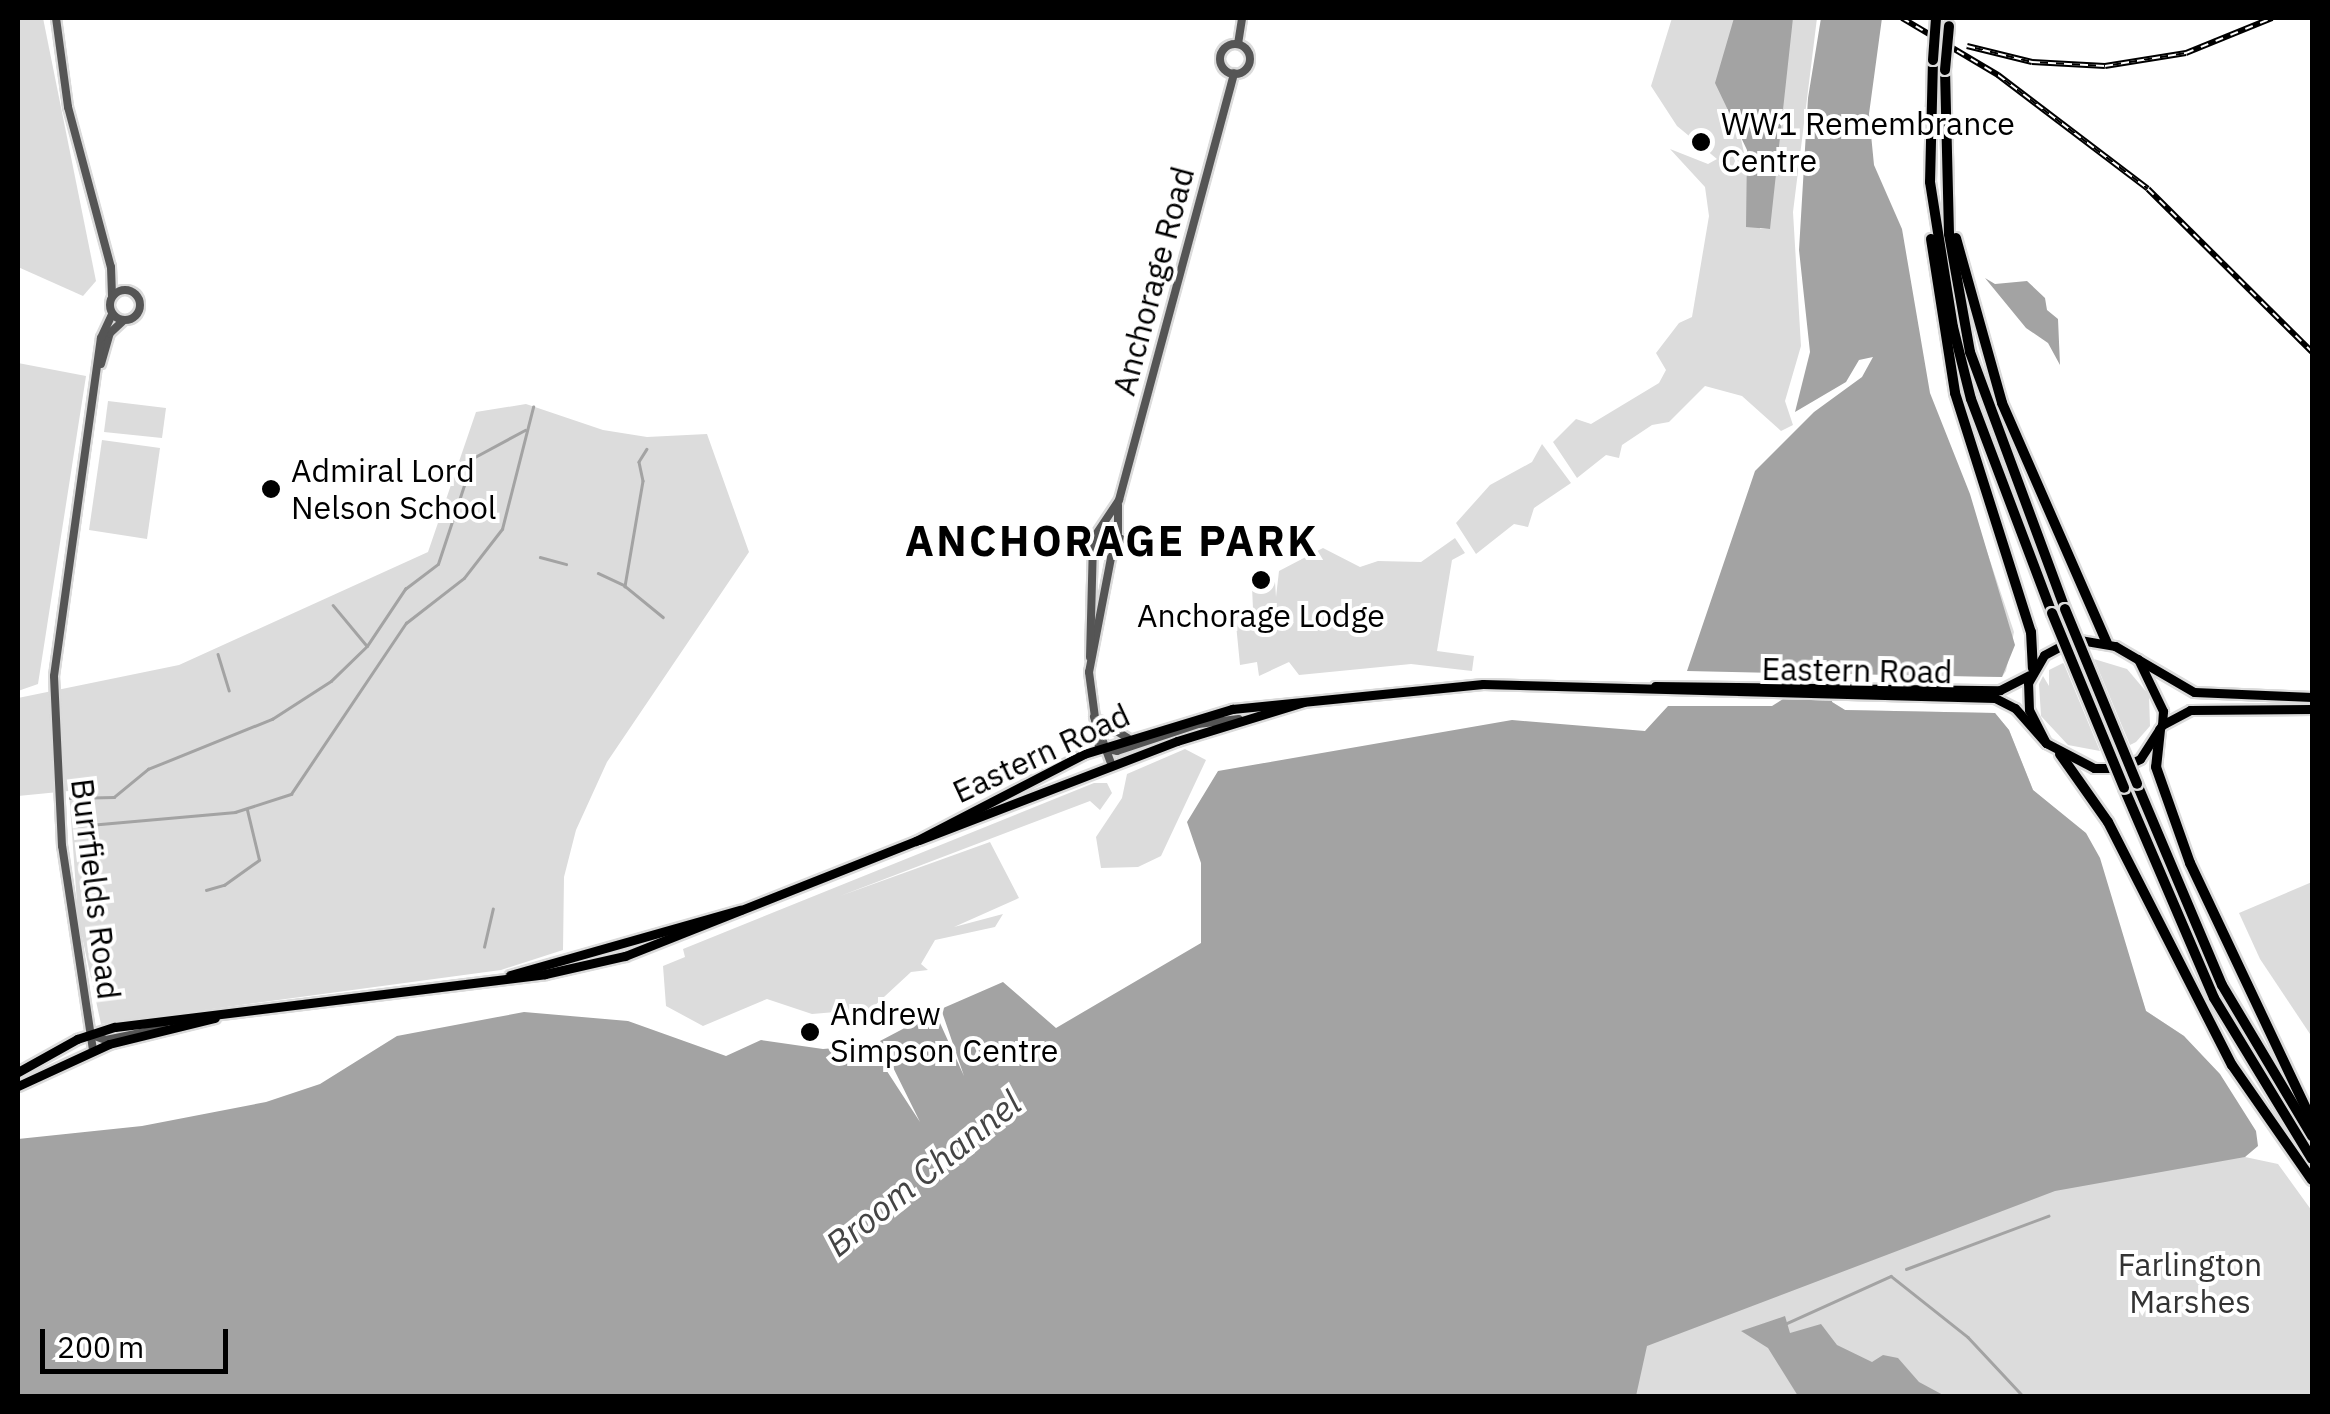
<!DOCTYPE html>
<style>
body{margin:0}
#map{position:relative;width:2330px;height:1414px;overflow:hidden;background:#fff;font-family:"IBM Plex Sans",sans-serif}
div>[style]{position:absolute}
[style*='--x']{left:calc(var(--x)*1px);top:calc(var(--y)*1px);width:calc(var(--w)*1px);rotate:calc(var(--a)*1deg)}
.green>*{inset:0;background:#dcdcdc}
.water>*{inset:0;background:#a3a3a3}
.stream>*{height:2.5px;margin:-1.25px;padding:0 1.25px;transform-origin:1.25px;border-radius:1.25px;background:#a3a3a3}
.roads{filter:drop-shadow(2px 0 #dbdbdb) drop-shadow(-2px 0 #dbdbdb) drop-shadow(0 2px #dbdbdb) drop-shadow(0 -2px #dbdbdb)}
.minor>*{height:8px;margin:-4px;padding:0 4px;transform-origin:4px;border-radius:4px;background:#555}
.minor>.ring{margin:-4px;padding:0;box-sizing:content-box;background:none;border:8px solid #555;border-radius:50%}
.major>*{height:9px;margin:-4.5px;padding:0 4.5px;transform-origin:4.5px;border-radius:4.5px;background:#000}
.highway>*{height:10px;margin:-5px;padding:0 5px;transform-origin:5px;border-radius:5px;background:#000}
.rail>*{height:6px;margin-top:-3px;transform-origin:0;background:repeating-linear-gradient(90deg,#fff 0 8px,#000 0 16px);box-sizing:border-box;border-block:2px solid #000}
.bridges{filter:drop-shadow(2px 0 #dbdbdb) drop-shadow(-2px 0 #dbdbdb) drop-shadow(0 2px #dbdbdb) drop-shadow(0 -2px #dbdbdb)}
.highway-bridge>*{height:10px;margin:-5px;padding:0 5px;transform-origin:5px;border-radius:5px;background:#000}
.dots>*{width:28px;height:28px;translate:-50% -50%;box-sizing:border-box;border:5px solid #fff;border-radius:50%}
span{translate:-50% -50%;white-space:nowrap;text-align:center;line-height:1.15;-webkit-text-stroke:8px #fff;paint-order:stroke}
.poi-label{font-size:32px;color:#000}
.left{translate:0 -50%;text-align:left}
.street-label{font-size:32px;color:#000}
.park-label{font-size:32px;color:#333}
.water-label{font-size:35px;color:#444;font-style:italic}
.district-label{font-size:42px;color:#000;font-weight:700;letter-spacing:2.5px}
.frame{position:absolute;inset:0;border:20px solid #000;pointer-events:none}
.scale{position:absolute;left:40px;top:1329px;width:188px;height:45px;box-sizing:border-box;border:5px solid #000;border-top:0;padding-left:12px;font-size:30px;line-height:35px;white-space:nowrap;color:#000;-webkit-text-stroke:8px #fff;paint-order:stroke}
</style>
<div id="map">
<div class="green">
<div style="clip-path:polygon(18px 18px,43px 18px,96px 281px,83px 296px,18px 267px)"></div>
<div style="clip-path:polygon(1672px 18px,1757px 18px,1736px 115px,1760px 229px,1769px 229px,1787px 39px,1793px 18px,1817px 18px,1793px 212px,1801px 346px,1785px 401px,1793px 425px,1781px 431px,1742px 396px,1705px 386px,1669px 422px,1652px 425px,1622px 445px,1619px 458px,1606px 455px,1577px 478px,1553px 442px,1576px 419px,1591px 424px,1659px 383px,1666px 370px,1656px 353px,1679px 323px,1692px 317px,1709px 216px,1705px 187px,1670px 149px,1708px 164px,1717px 159px,1677px 126px,1651px 86px)"></div>
<div style="clip-path:polygon(18px 363px,86px 376px,38px 684px,18px 691px)"></div>
<div style="clip-path:polygon(108px 401px,166px 408px,162px 438px,104px 432px)"></div>
<div style="clip-path:polygon(526px 404px,603px 430px,647px 437px,707px 434px,749px 552px,607px 762px,576px 830px,564px 877px,563px 950px,501px 970px,101px 1024px,78px 918px,69px 791px,18px 796px,18px 698px,179px 665px,428px 552px,476px 412px)"></div>
<div style="clip-path:polygon(102px 440px,160px 448px,147px 539px,89px 530px)"></div>
<div style="clip-path:polygon(1542px 444px,1571px 483px,1534px 508px,1528px 527px,1514px 524px,1476px 554px,1456px 523px,1490px 485px,1532px 462px)"></div>
<div style="clip-path:polygon(1969px 498px,2014px 632px,2006px 671px,2002px 677px,1846px 674px,1834px 678px,1832px 702px,1845px 710px,1995px 713px,2009px 730px,2033px 790px,2087px 835px,2146px 1011px,2184px 1036px,2201px 1058px,2250px 1145px,2245px 1157px,2278px 1164px,2312px 1211px,2312px 1396px,1398px 1396px,1854px 817px,1822px 668px)"></div>
<div style="clip-path:polygon(1455px 538px,1465px 553px,1452px 560px,1437px 651px,1474px 656px,1472px 671px,1411px 664px,1299px 675px,1289px 662px,1259px 676px,1257px 662px,1240px 665px,1235px 614px,1253px 609px,1252px 587px,1261px 583px,1275px 582px,1276px 597px,1279px 571px,1323px 548px,1360px 567px,1378px 561px,1421px 562px)"></div>
<div style="clip-path:polygon(2094px 659px,2127px 669px,2149px 695px,2150px 726px,2136px 742px,2130px 745px)"></div>
<div style="clip-path:polygon(2063px 663px,2064px 664px,2100px 751px,2068px 745px,2041px 716px,2039px 684px,2043px 676px,2049px 686px,2049px 670px)"></div>
<div style="clip-path:polygon(1185px 749px,1206px 760px,1161px 856px,1138px 867px,1101px 868px,1096px 837px,1122px 798px,1127px 774px)"></div>
<div style="clip-path:polygon(1094px 783px,1107px 783px,1112px 793px,1100px 810px,1090px 801px,840px 896px,990px 842px,1019px 898px,954px 927px,1003px 914px,995px 927px,935px 940px,921px 964px,928px 970px,911px 972px,871px 1009px,812px 1014px,767px 999px,703px 1026px,666px 1006px,663px 966px,685px 957px,683px 949px)"></div>
<div style="clip-path:polygon(2312px 882px,2312px 1037px,2260px 959px,2239px 913px)"></div>
</div>
<div class="water">
<div style="clip-path:polygon(1734px 18px,1793px 18px,1770px 229px,1746px 227px,1747px 150px,1715px 83px)"></div>
<div style="clip-path:polygon(1821px 18px,1882px 18px,1869px 114px,1874px 165px,1902px 229px,1930px 393px,1970px 494px,2015px 645px,2002px 677px,1846px 674px,1834px 678px,1832px 702px,1845px 710px,1995px 713px,2009px 730px,2033px 790px,2086px 833px,2100px 858px,2146px 1011px,2184px 1036px,2220px 1074px,2256px 1131px,2258px 1146px,2245px 1157px,2055px 1191px,1647px 1346px,1636px 1396px,18px 1396px,18px 1139px,142px 1126px,266px 1102px,320px 1084px,397px 1036px,524px 1012px,628px 1021px,726px 1056px,761px 1040px,823px 1049px,870px 1045px,920px 1122px,880px 1041px,935px 1012px,964px 1076px,941px 1009px,1003px 982px,1056px 1028px,1201px 943px,1201px 863px,1187px 822px,1218px 771px,1512px 720px,1645px 731px,1668px 706px,1772px 706px,1783px 699px,1784px 679px,1777px 673px,1687px 671px,1755px 471px,1814px 412px,1862px 377px,1873px 357px,1859px 360px,1846px 382px,1795px 412px,1810px 352px,1799px 250px,1808px 98px)"></div>
<div style="clip-path:polygon(1985px 278px,1995px 284px,2027px 281px,2045px 298px,2047px 310px,2058px 319px,2060px 365px,2048px 343px,2026px 328px)"></div>
<div style="clip-path:polygon(1785px 1316px,1790px 1333px,1821px 1324px,1837px 1345px,1872px 1362px,1883px 1355px,1898px 1358px,1919px 1382px,1945px 1396px,1798px 1396px,1768px 1348px,1741px 1331px)"></div>
</div>
<div class="stream">
<div style="--x:647;--y:449;--w:15;--a:122"></div>
<div style="--x:639;--y:462;--w:19;--a:78"></div>
<div style="--x:643;--y:481;--w:107;--a:99.7"></div>
<div style="--x:625;--y:586;--w:49;--a:39.2"></div>
<div style="--x:540;--y:557;--w:27;--a:15"></div>
<div style="--x:598;--y:573;--w:29;--a:25"></div>
<div style="--x:333;--y:605;--w:53;--a:50.3"></div>
<div style="--x:218;--y:654;--w:38;--a:73"></div>
<div style="--x:70;--y:798;--w:44;--a:-1.3"></div>
<div style="--x:114;--y:797;--w:44;--a:-39.5"></div>
<div style="--x:148;--y:769;--w:134;--a:-22"></div>
<div style="--x:272;--y:719;--w:70;--a:-32.8"></div>
<div style="--x:331;--y:681;--w:50;--a:-44.2"></div>
<div style="--x:367;--y:646;--w:69;--a:-56.3"></div>
<div style="--x:405;--y:589;--w:41;--a:-37.1"></div>
<div style="--x:438;--y:564;--w:112;--a:-71.7"></div>
<div style="--x:473;--y:458;--w:59;--a:-28.3"></div>
<div style="--x:78;--y:826;--w:158;--a:-5.1"></div>
<div style="--x:235;--y:812;--w:59;--a:-17.8"></div>
<div style="--x:291;--y:794;--w:206;--a:-56.1"></div>
<div style="--x:406;--y:623;--w:73;--a:-37.8"></div>
<div style="--x:464;--y:578;--w:62;--a:-52.2"></div>
<div style="--x:502;--y:529;--w:126;--a:-75.7"></div>
<div style="--x:206;--y:890;--w:19;--a:-16"></div>
<div style="--x:224;--y:885;--w:43;--a:-35.5"></div>
<div style="--x:259;--y:860;--w:51;--a:-103.5"></div>
<div style="--x:484;--y:947;--w:39;--a:-77"></div>
<div style="--x:1906;--y:1269;--w:152;--a:-20.5"></div>
<div style="--x:1785;--y:1324;--w:116;--a:-24.4"></div>
<div style="--x:1891;--y:1276;--w:98;--a:38.4"></div>
<div style="--x:1968;--y:1337;--w:81;--a:47"></div>
</div>
<div class="roads">
<div class="minor">
<div style="--x:56;--y:18;--w:90;--a:82.3"></div>
<div style="--x:68;--y:107;--w:166;--a:75"></div>
<div style="--x:111;--y:267;--w:29;--a:88"></div>
<div style="--x:1238;--y:44;--w:26;--a:-81"></div>
<div class="ring" style="left:1220px;top:44px;width:22px;height:22px"></div>
<div class="ring" style="left:110px;top:290px;width:22px;height:22px"></div>
<div style="--x:101;--y:364;--w:32;--a:-74"></div>
<div style="--x:110;--y:333;--w:18;--a:-43"></div>
<div style="--x:1100;--y:530;--w:23;--a:23"></div>
<div style="--x:1121;--y:539;--w:21;--a:118"></div>
<div style="--x:1118;--y:534;--w:29;--a:-90"></div>
<div style="--x:1111;--y:558;--w:116;--a:100.9"></div>
<div style="--x:1089;--y:672;--w:77;--a:82.5"></div>
<div style="--x:1099;--y:748;--w:18;--a:9"></div>
<div style="--x:1117;--y:751;--w:85;--a:-18.4"></div>
<div style="--x:1198;--y:724;--w:41;--a:-7"></div>
<div style="--x:1090;--y:657;--w:118;--a:-88.5"></div>
<div style="--x:1093;--y:539;--w:47;--a:-56.3"></div>
<div style="--x:1119;--y:500;--w:442;--a:-74.9"></div>
<div style="--x:1094;--y:717;--w:52;--a:69.8"></div>
<div style="--x:1099;--y:720;--w:34;--a:32"></div>
<div style="--x:92;--y:1035;--w:15;--a:20"></div>
<div style="--x:106;--y:1040;--w:60;--a:-11.5"></div>
<div style="--x:93;--y:1050;--w:206;--a:-98.6"></div>
<div style="--x:62;--y:846;--w:170;--a:-92.7"></div>
<div style="--x:54;--y:676;--w:341;--a:-82.1"></div>
<div style="--x:101;--y:338;--w:26;--a:-65"></div>
</div>
<div class="major">
<div style="--x:2138;--y:659;--w:58;--a:64.3"></div>
<div style="--x:2163;--y:711;--w:14;--a:94"></div>
<div style="--x:2162;--y:725;--w:40;--a:122.9"></div>
<div style="--x:2140;--y:759;--w:21;--a:155"></div>
<div style="--x:2121;--y:768;--w:27;--a:180"></div>
<div style="--x:2094;--y:768;--w:54;--a:-152.5"></div>
<div style="--x:2046;--y:743;--w:37;--a:-117"></div>
<div style="--x:2029;--y:710;--w:27;--a:-92"></div>
<div style="--x:2028;--y:683;--w:32;--a:-60"></div>
<div style="--x:2044;--y:655;--w:34;--a:-28"></div>
<div style="--x:2074;--y:639;--w:42;--a:9.7"></div>
<div style="--x:2115;--y:646;--w:91;--a:30.2"></div>
<div style="--x:2194;--y:692;--w:118;--a:2.4"></div>
<div style="--x:1655;--y:686;--w:345;--a:0.7"></div>
<div style="--x:2000;--y:690;--w:33;--a:-27"></div>
<div style="--x:2162;--y:725;--w:32;--a:-28"></div>
<div style="--x:2190;--y:710;--w:122;--a:-0.5"></div>
<div style="--x:919;--y:840;--w:276;--a:-21"></div>
<div style="--x:1177;--y:741;--w:133;--a:-17.1"></div>
<div style="--x:510;--y:975;--w:239;--a:-15.8"></div>
<div style="--x:18;--y:1072;--w:68;--a:-29.2"></div>
<div style="--x:77;--y:1039;--w:40;--a:-18"></div>
<div style="--x:115;--y:1027;--w:433;--a:-7"></div>
<div style="--x:545;--y:974;--w:82;--a:-12.7"></div>
<div style="--x:625;--y:956;--w:313;--a:-21.6"></div>
<div style="--x:916;--y:841;--w:189;--a:-27.4"></div>
<div style="--x:1084;--y:754;--w:155;--a:-16.9"></div>
<div style="--x:1232;--y:709;--w:252;--a:-5.7"></div>
<div style="--x:1483;--y:684;--w:512;--a:1.57"></div>
<div style="--x:1995;--y:698;--w:22;--a:27"></div>
<div style="--x:2015;--y:708;--w:47;--a:48.5"></div>
<div style="--x:18;--y:1086;--w:100;--a:-24.8"></div>
<div style="--x:109;--y:1044;--w:109;--a:-13.8"></div>
</div>
<div class="highway">
<div style="--x:1933;--y:60;--w:122;--a:91.4"></div>
<div style="--x:1930;--y:182;--w:147;--a:81"></div>
<div style="--x:1953;--y:327;--w:74;--a:76"></div>
<div style="--x:1971;--y:399;--w:229;--a:69.3"></div>
<div style="--x:1945;--y:70;--w:164;--a:88.6"></div>
<div style="--x:1949;--y:234;--w:120;--a:79.9"></div>
<div style="--x:1970;--y:352;--w:274;--a:69.7"></div>
<div style="--x:1956;--y:238;--w:171;--a:74.4"></div>
<div style="--x:2002;--y:403;--w:262;--a:66.4"></div>
<div style="--x:1931;--y:239;--w:156;--a:81.1"></div>
<div style="--x:1955;--y:393;--w:251;--a:72.4"></div>
<div style="--x:2031;--y:632;--w:36;--a:87"></div>
<div style="--x:2160;--y:730;--w:37;--a:96"></div>
<div style="--x:2156;--y:767;--w:102;--a:70.5"></div>
<div style="--x:2190;--y:863;--w:285;--a:64.7"></div>
<div style="--x:2060;--y:754;--w:83;--a:54.8"></div>
<div style="--x:2108;--y:822;--w:273;--a:63"></div>
<div style="--x:2232;--y:1065;--w:140;--a:55.2"></div>
<div style="--x:2137;--y:784;--w:218;--a:67.1"></div>
<div style="--x:2222;--y:985;--w:176;--a:59.2"></div>
<div style="--x:2124;--y:788;--w:228;--a:66.8"></div>
<div style="--x:2214;--y:998;--w:188;--a:58.7"></div>
</div>
</div>
<div class="rail">
<div style="--x:1902;--y:18;--w:112;--a:30.7"></div>
<div style="--x:1998;--y:75;--w:188;--a:37.2"></div>
<div style="--x:2148;--y:189;--w:231;--a:44.8"></div>
<div style="--x:1967;--y:46;--w:67;--a:13.8"></div>
<div style="--x:2032;--y:62;--w:73;--a:3.1"></div>
<div style="--x:2105;--y:66;--w:82;--a:-9.1"></div>
<div style="--x:2186;--y:53;--w:93;--a:-22.1"></div>
</div>
<div class="bridges">
<div class="highway-bridge">
<div style="--x:1933;--y:60;--w:42;--a:-85.9"></div>
<div style="--x:1945;--y:70;--w:44;--a:-84.8"></div>
<div style="--x:2065;--y:609;--w:189;--a:67.6"></div>
<div style="--x:2052;--y:613;--w:189;--a:67.6"></div>
</div>
</div>
<div class="dots">
<div style="left:1701px;top:142px;background:#000"></div>
<div style="left:271px;top:489px;background:#000"></div>
<div style="left:1261px;top:580px;background:#000"></div>
<div style="left:810px;top:1032px;background:#000"></div>
</div>
<div class="poi-label">
<span class="left" style="left:1721px;top:142px">WW1 Remembrance<br>Centre</span>
<span class="left" style="left:291px;top:489px">Admiral Lord<br>Nelson School</span>
<span style="left:1261px;top:615px">Anchorage Lodge</span>
<span class="left" style="left:830px;top:1032px">Andrew<br>Simpson Centre</span>
</div>
<div class="street-label">
<span style="left:1153px;top:281px;rotate:-75deg">Anchorage Road</span>
<span style="left:1857px;top:670px;rotate:1deg">Eastern Road</span>
<span style="left:1041px;top:753px;rotate:-25deg">Eastern Road</span>
<span style="left:96px;top:889px;rotate:83deg">Burrfields Road</span>
</div>
<div class="park-label">
<span style="left:2190px;top:1283px">Farlington<br>Marshes</span>
</div>
<div class="water-label">
<span style="left:923px;top:1173px;rotate:-39deg">Broom Channel</span>
</div>
<div class="district-label">
<span style="left:1112px;top:541px">ANCHORAGE PARK</span>
</div>
<div class="frame"></div>
<div class="scale">200 m</div>
</div>
